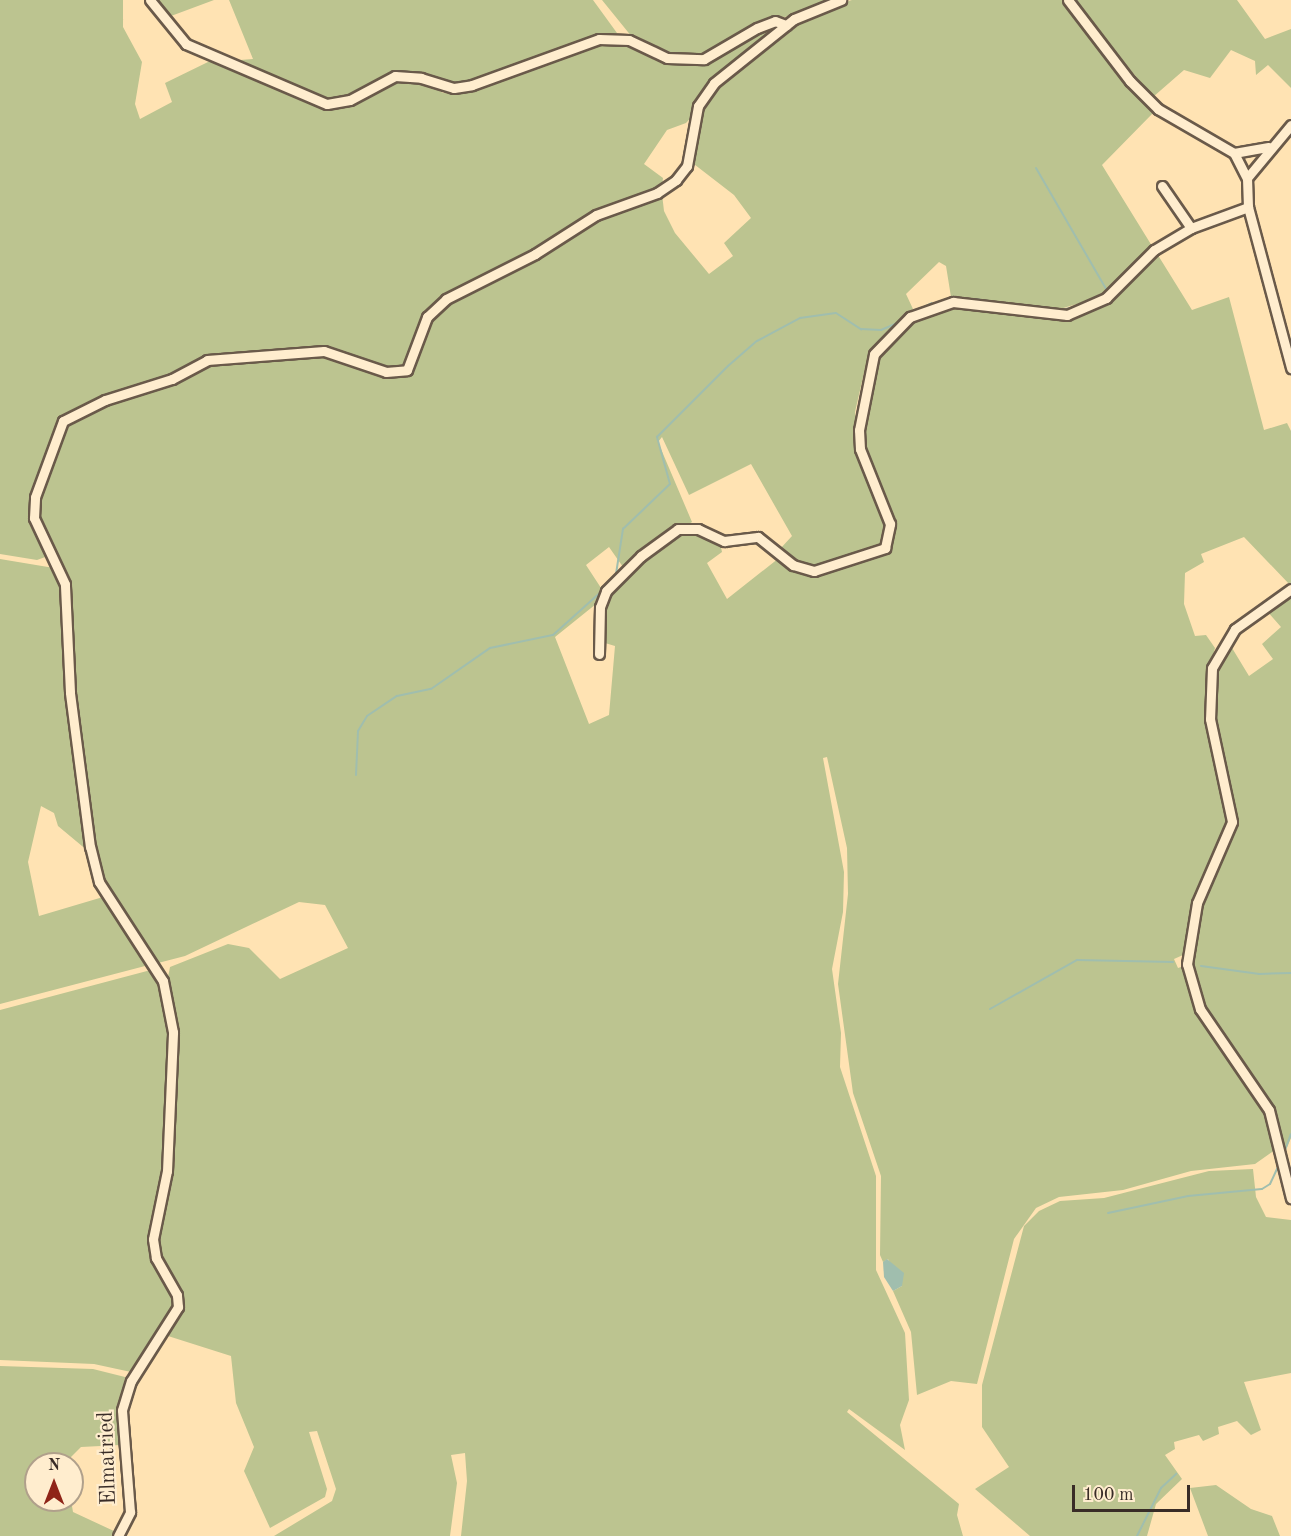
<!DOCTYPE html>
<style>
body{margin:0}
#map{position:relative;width:1291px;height:1536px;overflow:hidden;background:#ffe3b3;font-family:"Old Standard TT",serif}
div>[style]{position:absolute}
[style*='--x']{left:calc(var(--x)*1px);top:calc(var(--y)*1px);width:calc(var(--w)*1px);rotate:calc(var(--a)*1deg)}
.green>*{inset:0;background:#bcc490}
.water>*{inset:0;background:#a0beae}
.stream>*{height:2px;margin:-1px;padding:0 1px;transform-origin:1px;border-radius:1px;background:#a0beae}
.roads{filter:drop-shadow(2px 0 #6a5a4a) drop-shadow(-2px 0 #6a5a4a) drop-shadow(0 2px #6a5a4a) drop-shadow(0 -2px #6a5a4a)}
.street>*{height:9px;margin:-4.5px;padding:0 4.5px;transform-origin:4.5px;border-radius:4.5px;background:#ffedce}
span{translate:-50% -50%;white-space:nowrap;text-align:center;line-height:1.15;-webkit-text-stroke:4.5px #ffedce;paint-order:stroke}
.street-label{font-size:22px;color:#392c27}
.north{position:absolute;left:24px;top:1452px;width:60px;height:60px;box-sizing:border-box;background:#ffedce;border:2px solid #b0a08b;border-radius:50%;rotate:0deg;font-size:16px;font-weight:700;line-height:24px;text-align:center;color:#392c27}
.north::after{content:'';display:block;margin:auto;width:21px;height:27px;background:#8f2418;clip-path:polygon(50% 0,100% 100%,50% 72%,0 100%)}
.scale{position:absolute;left:1072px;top:1485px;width:118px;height:27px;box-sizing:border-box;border:3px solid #392c27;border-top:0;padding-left:8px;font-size:18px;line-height:21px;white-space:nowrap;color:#392c27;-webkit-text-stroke:4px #ffedce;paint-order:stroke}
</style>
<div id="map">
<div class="green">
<div style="clip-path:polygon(evenodd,0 0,123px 0,123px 27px,142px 62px,135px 104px,140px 119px,172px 102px,165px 83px,208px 62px,227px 61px,326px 107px,396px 79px,420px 80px,443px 93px,458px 94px,600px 42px,628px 42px,659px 59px,663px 53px,632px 37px,602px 0,827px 0,785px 17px,774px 16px,781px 34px,817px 10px,852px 0,1063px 0,1154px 112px,1102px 165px,1152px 246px,1104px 296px,1053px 311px,951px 297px,946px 266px,939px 262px,906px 294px,913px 309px,880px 340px,873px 353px,869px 351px,855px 412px,857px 429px,888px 524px,883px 547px,823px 568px,794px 563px,780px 549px,792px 536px,751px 464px,689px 495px,662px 437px,658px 442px,692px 522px,623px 567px,609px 547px,586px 565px,603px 591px,596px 604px,555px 637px,589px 724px,609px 715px,615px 646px,605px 643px,603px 601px,626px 573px,679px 532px,698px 532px,720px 543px,722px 552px,707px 563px,727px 599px,779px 558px,814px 574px,887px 550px,893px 523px,863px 448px,863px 419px,880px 355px,911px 321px,953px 305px,1068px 318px,1113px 299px,1156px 252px,1192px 310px,1229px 297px,1264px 430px,1287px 423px,1291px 431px,1291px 586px,1244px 537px,1201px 554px,1204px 562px,1185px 573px,1184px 604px,1195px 636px,1206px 635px,1215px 648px,1205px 685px,1207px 720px,1229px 821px,1195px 902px,1183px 955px,1174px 959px,1178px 968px,1184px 966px,1198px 1010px,1268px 1111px,1275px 1150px,1255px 1164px,1191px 1171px,1123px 1190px,1059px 1197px,1036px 1208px,1014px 1239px,977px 1384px,951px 1381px,917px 1395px,911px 1332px,893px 1291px,902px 1286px,888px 1259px,883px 1262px,880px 1255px,881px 1176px,853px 1093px,838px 984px,848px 894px,847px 848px,827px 757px,823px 758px,844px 872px,843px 912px,832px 969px,841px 1033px,840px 1067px,876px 1176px,876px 1270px,905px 1333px,909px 1400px,900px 1425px,905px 1450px,849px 1409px,847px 1412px,959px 1504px,957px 1515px,963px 1536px,461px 1536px,467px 1481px,465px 1453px,451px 1455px,457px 1483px,450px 1536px,274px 1536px,332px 1501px,336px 1489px,317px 1431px,309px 1432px,327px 1489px,325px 1497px,270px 1528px,244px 1471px,254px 1447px,236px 1403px,231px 1356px,168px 1336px,177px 1320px,181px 1293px,159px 1257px,156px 1238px,175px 1162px,171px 1147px,178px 1033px,167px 982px,170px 967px,228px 944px,249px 948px,280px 979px,348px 948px,325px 905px,299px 902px,185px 956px,158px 963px,103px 880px,93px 849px,73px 692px,68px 584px,37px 517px,39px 499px,62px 433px,31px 518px,48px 556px,37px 560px,0 554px,0 0,698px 110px,690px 161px,734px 195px,751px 218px,724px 243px,733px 256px,709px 274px,675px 233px,664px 211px,662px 194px,583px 225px,448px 302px,430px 318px,415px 367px,405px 376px,323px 356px,231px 360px,190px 373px,191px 363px,206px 356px,325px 347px,387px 369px,400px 369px,408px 363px,424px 315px,444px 296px,533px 251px,594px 211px,662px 186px,663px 178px,644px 164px,667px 130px,686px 123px,698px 110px)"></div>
<div style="clip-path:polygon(155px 0,214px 0,171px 16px)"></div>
<div style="clip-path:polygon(229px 0,593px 0,617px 33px,584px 39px,471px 82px,454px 84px,408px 72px,395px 74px,348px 97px,327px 101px,240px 60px,253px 59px)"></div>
<div style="clip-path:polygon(1072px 0,1237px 0,1265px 39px,1291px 29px,1291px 88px,1268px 65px,1256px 75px,1255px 61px,1231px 50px,1210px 78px,1184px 70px,1153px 97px)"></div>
<div style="clip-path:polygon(0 559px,54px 568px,62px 586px,88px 851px,58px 826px,54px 813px,41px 806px,28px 862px,39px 916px,103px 897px,123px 923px,145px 966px,0 1004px)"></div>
<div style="clip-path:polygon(1291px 593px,1291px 1138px,1284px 1154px,1276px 1122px,1203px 1008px,1190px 967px,1201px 903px,1235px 822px,1213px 719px,1214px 669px,1229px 643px,1249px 676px,1273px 659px,1262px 644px,1281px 627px,1266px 610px)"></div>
<div style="clip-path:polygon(147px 971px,155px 972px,161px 983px,169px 1032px,164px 1170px,148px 1238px,152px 1259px,175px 1296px,174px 1307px,131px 1372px,94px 1364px,0 1360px,0 1010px)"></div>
<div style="clip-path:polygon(1253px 1169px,1256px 1197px,1266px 1217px,1291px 1220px,1291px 1373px,1244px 1382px,1261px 1430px,1251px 1435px,1237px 1421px,1218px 1427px,1219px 1434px,1203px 1441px,1199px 1435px,1174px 1442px,1175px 1449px,1165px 1455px,1182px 1479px,1156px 1504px,1147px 1536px,1030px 1536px,975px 1489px,1009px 1467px,982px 1427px,982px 1385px,1024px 1226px,1039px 1211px,1060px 1201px,1104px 1198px,1209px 1171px)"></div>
<div style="clip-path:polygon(0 1366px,93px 1369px,125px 1377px,120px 1445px,81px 1447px,64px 1464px,36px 1464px,36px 1500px,71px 1500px,73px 1512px,116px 1532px,114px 1536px,0 1536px)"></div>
<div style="clip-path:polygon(1216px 1485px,1251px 1509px,1272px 1516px,1280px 1536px,1208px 1536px,1190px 1488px)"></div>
</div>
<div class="water">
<div style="clip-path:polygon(887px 1259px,904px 1273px,902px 1286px,893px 1291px,884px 1277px,883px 1262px)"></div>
</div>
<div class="stream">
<div style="--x:1036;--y:168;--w:143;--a:59.9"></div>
<div style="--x:1108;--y:292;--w:9;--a:153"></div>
<div style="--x:975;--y:299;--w:26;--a:9"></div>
<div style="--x:920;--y:309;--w:13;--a:-27"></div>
<div style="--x:1061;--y:310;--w:14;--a:-12"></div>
<div style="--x:872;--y:350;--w:33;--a:-47"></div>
<div style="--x:610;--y:581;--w:9;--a:-49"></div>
<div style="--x:616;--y:574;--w:46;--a:-81.2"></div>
<div style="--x:623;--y:529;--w:65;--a:-43.8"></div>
<div style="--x:670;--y:484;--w:49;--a:-105.5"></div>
<div style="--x:657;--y:437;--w:100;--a:-45"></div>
<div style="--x:728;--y:366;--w:38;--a:-41"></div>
<div style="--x:757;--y:341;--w:49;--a:-28.1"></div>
<div style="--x:800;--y:318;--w:36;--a:-8"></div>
<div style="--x:836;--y:313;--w:30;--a:33"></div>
<div style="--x:861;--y:329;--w:20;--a:3"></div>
<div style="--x:881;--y:330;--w:21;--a:-23"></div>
<div style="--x:356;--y:775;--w:44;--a:-87.4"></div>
<div style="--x:358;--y:731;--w:17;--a:-59"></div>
<div style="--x:367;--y:716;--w:36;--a:-34"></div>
<div style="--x:397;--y:696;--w:35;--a:-12"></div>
<div style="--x:431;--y:689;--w:72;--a:-34.8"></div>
<div style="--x:490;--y:648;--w:64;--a:-11.7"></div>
<div style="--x:553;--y:635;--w:67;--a:-42"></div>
<div style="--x:1201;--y:966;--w:59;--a:7.9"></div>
<div style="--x:1259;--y:974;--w:32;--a:-2"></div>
<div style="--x:990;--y:1009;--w:100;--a:-29.4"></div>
<div style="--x:1077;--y:960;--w:96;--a:1.2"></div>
<div style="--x:1284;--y:1153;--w:20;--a:-70"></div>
<div style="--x:1108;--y:1213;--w:82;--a:-12"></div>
<div style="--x:1188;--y:1196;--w:74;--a:-5.4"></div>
<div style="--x:1262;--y:1189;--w:9;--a:-32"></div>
<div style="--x:1270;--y:1184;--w:19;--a:-65"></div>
<div style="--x:1137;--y:1536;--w:54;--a:-63.4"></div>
<div style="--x:1161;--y:1488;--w:21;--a:-43"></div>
</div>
<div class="roads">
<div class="street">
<div style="--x:150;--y:0;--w:57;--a:50.7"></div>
<div style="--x:186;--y:44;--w:153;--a:23.1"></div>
<div style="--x:327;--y:104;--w:23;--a:-10"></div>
<div style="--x:350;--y:100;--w:51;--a:-28.1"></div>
<div style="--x:395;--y:76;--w:26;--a:4"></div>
<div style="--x:421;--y:78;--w:34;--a:17"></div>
<div style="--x:454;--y:88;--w:18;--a:-9"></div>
<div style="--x:472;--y:85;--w:135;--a:-19.9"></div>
<div style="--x:599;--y:39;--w:30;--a:2"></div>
<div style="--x:629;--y:40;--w:42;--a:25.3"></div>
<div style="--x:667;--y:58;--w:37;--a:2"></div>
<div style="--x:704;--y:59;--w:61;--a:-30.3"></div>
<div style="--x:757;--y:28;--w:19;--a:-21"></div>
<div style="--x:775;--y:21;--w:12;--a:20"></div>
<div style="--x:1068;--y:0;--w:102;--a:52.6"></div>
<div style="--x:1130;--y:81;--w:40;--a:45"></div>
<div style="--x:1158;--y:109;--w:88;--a:30.1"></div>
<div style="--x:1234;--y:153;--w:35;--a:-10"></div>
<div style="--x:1234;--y:153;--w:28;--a:63"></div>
<div style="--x:1247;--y:178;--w:29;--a:88"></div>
<div style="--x:1248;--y:207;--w:167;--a:75"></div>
<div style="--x:1247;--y:178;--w:69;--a:-50.3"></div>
<div style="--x:1162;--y:186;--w:51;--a:55.4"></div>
<div style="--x:1291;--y:589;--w:69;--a:144.5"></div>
<div style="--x:1235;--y:629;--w:45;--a:120.5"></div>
<div style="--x:1212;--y:668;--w:51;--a:92.2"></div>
<div style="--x:1210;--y:719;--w:105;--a:77.9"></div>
<div style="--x:1232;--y:822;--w:88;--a:113.4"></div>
<div style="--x:1197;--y:903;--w:62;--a:99.3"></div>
<div style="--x:1187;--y:964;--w:47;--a:73.9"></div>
<div style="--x:1200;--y:1009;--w:122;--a:55.7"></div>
<div style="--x:1269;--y:1110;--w:91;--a:76"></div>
<div style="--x:599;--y:654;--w:47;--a:-88.8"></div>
<div style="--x:600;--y:607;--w:17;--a:-69"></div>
<div style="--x:606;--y:591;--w:49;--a:-45"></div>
<div style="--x:641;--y:556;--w:46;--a:-36.1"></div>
<div style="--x:678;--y:529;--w:20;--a:0"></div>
<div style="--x:698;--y:529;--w:29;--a:25"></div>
<div style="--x:724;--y:541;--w:34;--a:-7"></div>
<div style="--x:758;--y:537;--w:45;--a:38.7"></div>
<div style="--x:793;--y:565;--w:22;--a:16"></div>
<div style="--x:814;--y:571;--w:75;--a:-17.9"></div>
<div style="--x:885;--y:548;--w:25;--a:-78"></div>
<div style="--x:890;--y:524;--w:81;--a:-111.8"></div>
<div style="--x:860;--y:449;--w:19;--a:-93"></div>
<div style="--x:859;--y:430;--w:77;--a:-78.8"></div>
<div style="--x:874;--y:354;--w:52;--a:-45.8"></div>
<div style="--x:910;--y:317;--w:46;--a:-19.2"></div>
<div style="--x:953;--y:302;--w:115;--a:6.5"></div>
<div style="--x:1067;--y:315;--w:43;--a:-23.6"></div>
<div style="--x:1106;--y:298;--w:68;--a:-45"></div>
<div style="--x:1154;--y:250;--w:43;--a:-30.7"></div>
<div style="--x:1191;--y:228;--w:61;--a:-20.2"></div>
<div style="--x:118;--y:1536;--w:27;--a:-63"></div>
<div style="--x:130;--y:1512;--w:102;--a:-94.5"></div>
<div style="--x:122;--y:1410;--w:30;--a:-73"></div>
<div style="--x:131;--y:1381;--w:88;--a:-57.6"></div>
<div style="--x:178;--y:1307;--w:12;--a:-95"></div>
<div style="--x:177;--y:1295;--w:43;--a:-119.6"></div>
<div style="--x:156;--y:1258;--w:19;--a:-99"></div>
<div style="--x:153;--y:1239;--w:69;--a:-78.4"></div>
<div style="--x:167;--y:1171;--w:139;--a:-87.5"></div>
<div style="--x:173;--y:1032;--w:52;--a:-101.1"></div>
<div style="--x:163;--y:981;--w:118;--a:-122.9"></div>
<div style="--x:99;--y:882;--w:36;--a:-104"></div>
<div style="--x:90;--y:847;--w:156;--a:-97.4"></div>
<div style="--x:70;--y:692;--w:108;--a:-92.7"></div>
<div style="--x:65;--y:584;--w:73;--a:-115.2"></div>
<div style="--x:34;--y:518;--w:21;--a:-87"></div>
<div style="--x:35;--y:497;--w:81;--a:-69.8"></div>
<div style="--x:63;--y:421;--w:47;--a:-26.6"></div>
<div style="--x:105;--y:400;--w:70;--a:-17.4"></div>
<div style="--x:172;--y:379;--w:40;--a:-28"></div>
<div style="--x:207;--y:360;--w:117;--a:-4.4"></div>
<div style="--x:324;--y:351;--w:65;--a:18.7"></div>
<div style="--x:386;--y:372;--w:21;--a:-5"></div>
<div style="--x:407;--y:370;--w:57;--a:-69.3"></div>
<div style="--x:427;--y:317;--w:26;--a:-43"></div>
<div style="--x:446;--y:299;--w:100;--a:-26.8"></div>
<div style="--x:535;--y:254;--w:72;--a:-32.6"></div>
<div style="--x:596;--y:215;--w:65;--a:-19.8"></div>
<div style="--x:657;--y:193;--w:23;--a:-34"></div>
<div style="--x:676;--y:180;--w:18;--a:-52"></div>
<div style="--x:687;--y:166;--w:61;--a:-79.6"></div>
<div style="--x:698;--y:106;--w:28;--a:-55"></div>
<div style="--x:714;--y:83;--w:102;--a:-38.7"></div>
<div style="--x:794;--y:19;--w:51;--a:-22"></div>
</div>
</div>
<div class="street-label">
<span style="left:108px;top:1458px;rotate:-92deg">Elmatried</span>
</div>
<div class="north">N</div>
<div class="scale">100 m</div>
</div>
